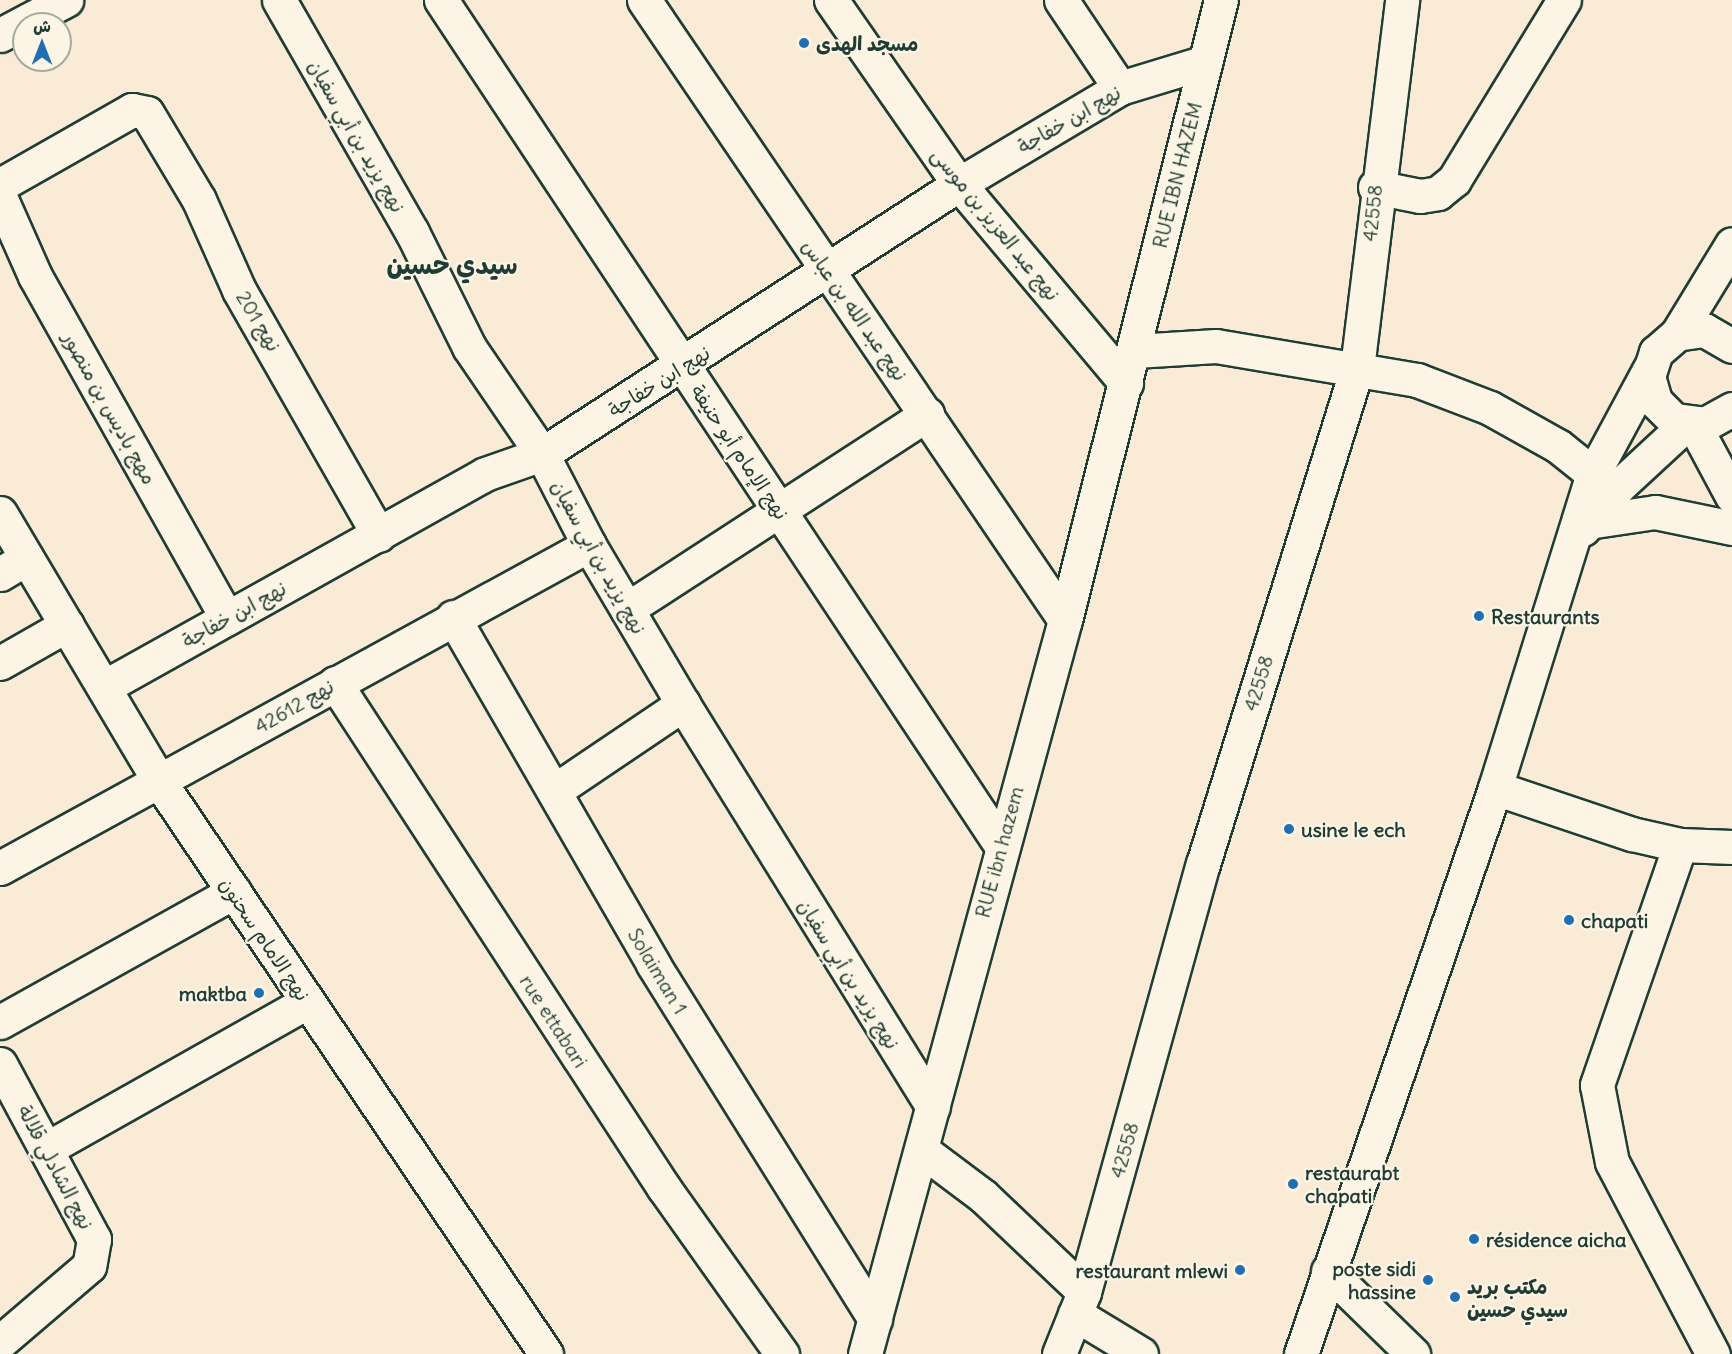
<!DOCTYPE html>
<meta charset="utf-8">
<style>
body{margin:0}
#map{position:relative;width:1732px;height:1354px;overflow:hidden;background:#faebd7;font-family:Delius,"Playpen Sans Arabic",sans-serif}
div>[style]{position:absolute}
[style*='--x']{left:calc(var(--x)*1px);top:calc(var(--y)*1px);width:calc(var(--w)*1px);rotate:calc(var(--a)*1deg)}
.roads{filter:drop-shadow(2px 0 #1f3d34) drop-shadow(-2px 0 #1f3d34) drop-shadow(0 2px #1f3d34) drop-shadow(0 -2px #1f3d34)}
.street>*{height:33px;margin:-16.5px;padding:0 16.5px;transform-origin:16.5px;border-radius:16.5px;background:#fcf5e5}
.secondary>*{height:33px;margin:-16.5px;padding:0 16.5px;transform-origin:16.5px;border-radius:16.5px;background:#fcf5e5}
.dots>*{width:16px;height:16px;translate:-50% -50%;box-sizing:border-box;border:3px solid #fcf5e5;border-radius:50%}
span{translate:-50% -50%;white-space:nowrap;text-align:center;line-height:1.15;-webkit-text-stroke:4.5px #fcf5e5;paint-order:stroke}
.poi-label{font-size:20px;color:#1f3d34;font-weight:700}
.left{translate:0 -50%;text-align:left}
.right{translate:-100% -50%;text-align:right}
.street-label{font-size:20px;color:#1f3d34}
.district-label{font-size:26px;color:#1f3d34;font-weight:700}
.north{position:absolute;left:12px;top:12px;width:60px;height:60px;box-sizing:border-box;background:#fcf5e5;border:2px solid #a4ab9e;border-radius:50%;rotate:0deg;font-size:16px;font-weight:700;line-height:24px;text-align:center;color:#1f3d34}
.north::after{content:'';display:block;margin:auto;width:21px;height:27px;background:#1f6fb2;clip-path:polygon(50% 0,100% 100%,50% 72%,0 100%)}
</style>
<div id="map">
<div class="roads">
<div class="street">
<div style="--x:279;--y:0;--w:267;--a:60.2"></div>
<div style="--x:412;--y:232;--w:128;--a:63.6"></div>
<div style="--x:469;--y:347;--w:130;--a:55.7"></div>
<div style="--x:542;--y:454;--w:102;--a:62.7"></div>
<div style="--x:589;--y:545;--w:185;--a:59.4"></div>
<div style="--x:683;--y:704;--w:474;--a:58.2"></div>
<div style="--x:441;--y:0;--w:1012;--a:56.48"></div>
<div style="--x:644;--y:0;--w:749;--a:55.82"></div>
<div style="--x:831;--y:0;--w:224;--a:55.2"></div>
<div style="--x:959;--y:184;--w:260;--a:50"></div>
<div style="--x:1061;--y:0;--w:106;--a:56.2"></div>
<div style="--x:0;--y:35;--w:75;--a:-27.9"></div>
<div style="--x:0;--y:185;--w:152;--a:-29.6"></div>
<div style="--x:132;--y:110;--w:15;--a:11"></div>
<div style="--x:147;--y:113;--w:101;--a:59.1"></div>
<div style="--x:199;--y:200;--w:98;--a:66"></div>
<div style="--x:239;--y:290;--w:282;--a:60.3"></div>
<div style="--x:1375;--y:187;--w:46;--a:11.3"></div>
<div style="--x:1420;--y:196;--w:18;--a:-9"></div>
<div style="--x:1438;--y:193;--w:21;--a:-39"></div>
<div style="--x:1454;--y:180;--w:211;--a:-58.6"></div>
<div style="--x:0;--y:197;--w:86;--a:66.1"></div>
<div style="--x:35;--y:276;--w:391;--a:60.7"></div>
<div style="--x:1135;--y:351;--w:81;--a:-3.5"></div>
<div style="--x:1216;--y:346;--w:204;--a:9.6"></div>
<div style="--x:1417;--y:380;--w:78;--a:21"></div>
<div style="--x:1490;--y:408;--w:78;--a:29.2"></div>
<div style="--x:1558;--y:446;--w:45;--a:38.7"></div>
<div style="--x:0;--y:513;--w:315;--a:59.3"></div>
<div style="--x:161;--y:784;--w:688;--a:55.96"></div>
<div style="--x:0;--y:574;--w:31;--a:-31"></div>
<div style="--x:627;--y:609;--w:358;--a:-33"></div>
<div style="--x:453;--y:617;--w:401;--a:60"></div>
<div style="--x:653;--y:964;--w:419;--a:58"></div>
<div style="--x:0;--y:663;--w:77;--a:-29.6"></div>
<div style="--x:335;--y:683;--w:603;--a:56.92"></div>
<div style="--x:664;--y:1188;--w:204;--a:54.6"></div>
<div style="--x:104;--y:687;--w:436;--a:-29.2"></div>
<div style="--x:485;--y:474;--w:60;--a:-19.3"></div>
<div style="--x:542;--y:454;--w:497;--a:-32.9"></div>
<div style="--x:959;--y:184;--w:187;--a:-30.8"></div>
<div style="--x:1120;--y:88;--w:89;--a:-17"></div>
<div style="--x:1495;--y:788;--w:145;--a:18.6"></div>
<div style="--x:1632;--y:834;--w:49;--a:12.9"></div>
<div style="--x:1680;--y:845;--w:52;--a:2.2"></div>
<div style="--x:554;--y:791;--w:156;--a:-34"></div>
<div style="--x:1680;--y:845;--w:254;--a:109.1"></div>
<div style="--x:1597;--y:1085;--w:78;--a:79"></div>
<div style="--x:1612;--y:1162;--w:217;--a:62.3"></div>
<div style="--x:0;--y:868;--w:672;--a:-28.74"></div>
<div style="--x:0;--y:1022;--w:268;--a:-29.1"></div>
<div style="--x:0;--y:1064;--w:199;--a:61.8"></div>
<div style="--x:94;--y:1239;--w:27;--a:100"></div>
<div style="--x:89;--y:1266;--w:117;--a:139.5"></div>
<div style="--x:46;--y:1149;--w:300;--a:-29.4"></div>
<div style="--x:923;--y:1151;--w:75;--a:36.9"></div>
<div style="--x:983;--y:1196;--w:139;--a:43.5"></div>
<div style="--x:1328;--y:1271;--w:119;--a:44.3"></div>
<div style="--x:1075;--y:1314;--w:77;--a:31.2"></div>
<div style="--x:865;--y:1354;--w:761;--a:-74.76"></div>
<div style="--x:1065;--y:620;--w:639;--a:-75.88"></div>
<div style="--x:1059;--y:1354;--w:67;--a:-68"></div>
<div style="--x:1084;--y:1292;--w:444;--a:-74.5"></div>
<div style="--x:1203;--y:864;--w:519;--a:-72.75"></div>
<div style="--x:1357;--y:368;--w:371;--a:-83"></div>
</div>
<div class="secondary">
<div style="--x:1677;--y:334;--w:105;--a:-58.6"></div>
<div style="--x:1732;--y:346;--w:32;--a:-150"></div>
<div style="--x:1704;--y:330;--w:27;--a:172"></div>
<div style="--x:1677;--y:334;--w:28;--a:139"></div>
<div style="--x:1656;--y:352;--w:25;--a:108"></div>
<div style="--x:1648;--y:376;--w:26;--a:74"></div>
<div style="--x:1655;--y:401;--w:27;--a:45"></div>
<div style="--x:1674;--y:420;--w:31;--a:7"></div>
<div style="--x:1705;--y:424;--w:31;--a:-29"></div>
<div style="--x:1694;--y:425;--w:81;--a:61.8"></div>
<div style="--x:1588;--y:522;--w:68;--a:-8.5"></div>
<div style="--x:1655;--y:512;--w:79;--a:11.7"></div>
<div style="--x:1583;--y:529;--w:55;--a:-50.2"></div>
<div style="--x:1618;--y:487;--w:93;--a:-42.8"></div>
<div style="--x:1301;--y:1354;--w:598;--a:-71.08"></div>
<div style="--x:1495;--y:788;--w:329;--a:-72.7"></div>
<div style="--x:1593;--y:474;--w:118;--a:-61.7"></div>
</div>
</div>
<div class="dots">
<div style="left:804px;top:43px;background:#1f6fb2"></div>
<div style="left:1479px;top:616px;background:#1f6fb2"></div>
<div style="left:1289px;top:829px;background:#1f6fb2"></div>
<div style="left:1569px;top:920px;background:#1f6fb2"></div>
<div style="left:259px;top:993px;background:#1f6fb2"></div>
<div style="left:1293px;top:1184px;background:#1f6fb2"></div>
<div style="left:1474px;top:1239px;background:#1f6fb2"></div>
<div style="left:1240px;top:1270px;background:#1f6fb2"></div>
<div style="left:1428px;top:1280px;background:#1f6fb2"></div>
<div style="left:1455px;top:1297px;background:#1f6fb2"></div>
</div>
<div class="poi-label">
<span class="left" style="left:816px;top:43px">مسجد الهدى</span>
<span class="left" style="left:1491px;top:616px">Restaurants</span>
<span class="left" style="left:1301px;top:829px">usine le ech</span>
<span class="left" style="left:1581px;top:920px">chapati</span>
<span class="right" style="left:247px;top:993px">maktba</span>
<span class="left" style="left:1305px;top:1184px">restaurabt<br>chapati</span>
<span class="left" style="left:1486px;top:1239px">résidence aicha</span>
<span class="right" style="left:1416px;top:1280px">poste sidi<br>hassine</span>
<span class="right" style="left:1228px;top:1270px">restaurant mlewi</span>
<span class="left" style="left:1467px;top:1298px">مكتب بريد<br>سيدي حسين</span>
</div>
<div class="street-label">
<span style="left:1069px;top:119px;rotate:-30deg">نهج ابن خفاجة</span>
<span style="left:357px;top:136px;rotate:60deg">نهج يزيد بن أبي سفيان</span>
<span style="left:1177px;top:175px;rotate:-76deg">RUE IBN HAZEM</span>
<span style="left:1372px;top:213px;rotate:-84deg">42558</span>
<span style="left:996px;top:224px;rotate:51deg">نهج عبد العزيز بن موسى</span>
<span style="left:855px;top:310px;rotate:55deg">نهج عبد الله بن عباس</span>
<span style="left:259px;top:321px;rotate:59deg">نهج 201</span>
<span style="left:659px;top:381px;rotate:-32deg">نهج ابن خفاجة</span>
<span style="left:110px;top:408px;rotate:61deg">مهج باديس بن منصور</span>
<span style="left:740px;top:452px;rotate:56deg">نهج الإمام أبو حنيفة</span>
<span style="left:599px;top:557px;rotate:61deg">نهج يزيد بن أبي سفيان</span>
<span style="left:234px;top:614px;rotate:-29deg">نهج ابن خفاجة</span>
<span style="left:1258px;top:683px;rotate:-73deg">42558</span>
<span style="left:294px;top:706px;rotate:-30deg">نهج 42612</span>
<span style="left:999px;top:852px;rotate:-75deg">RUE ibn hazem</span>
<span style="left:265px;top:939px;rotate:56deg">نهج الامام سحنون</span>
<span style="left:658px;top:971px;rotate:59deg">Solaiman 1</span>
<span style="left:849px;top:974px;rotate:58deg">نهج يزيد بن أبي سفيان</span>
<span style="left:554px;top:1021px;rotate:57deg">rue ettabari</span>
<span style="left:1124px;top:1150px;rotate:-74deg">42558</span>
<span style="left:56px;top:1167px;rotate:62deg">نهج الشادلي قلالة</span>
</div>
<div class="district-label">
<span style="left:452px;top:265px">سيدي حسين</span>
</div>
<div class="north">ش</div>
</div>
